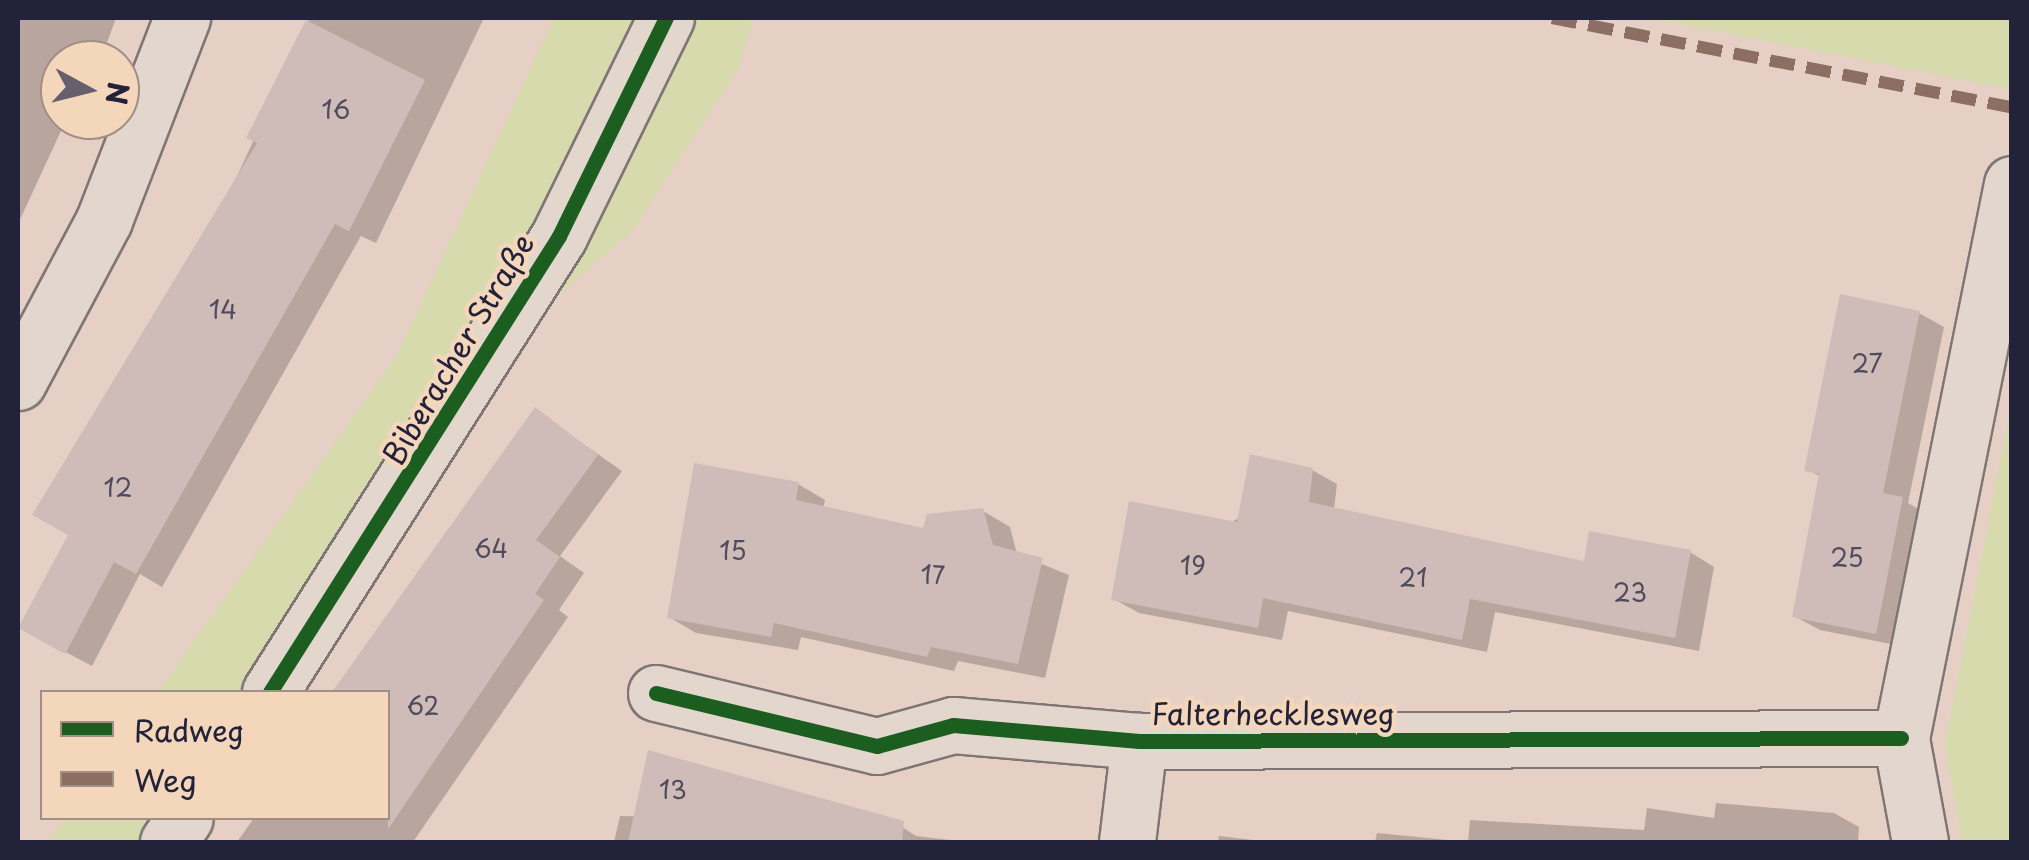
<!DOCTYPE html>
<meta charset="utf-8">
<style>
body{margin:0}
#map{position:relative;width:2029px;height:860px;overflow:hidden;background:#e6d0c6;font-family:"Playpen Sans",sans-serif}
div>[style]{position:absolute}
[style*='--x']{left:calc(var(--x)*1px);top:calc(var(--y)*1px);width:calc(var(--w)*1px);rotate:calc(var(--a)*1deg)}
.green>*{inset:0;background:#d6daad}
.shadow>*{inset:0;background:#0003}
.building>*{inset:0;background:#cfbcb9}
.roads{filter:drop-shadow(2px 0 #7f7575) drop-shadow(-2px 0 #7f7575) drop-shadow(0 2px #7f7575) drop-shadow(0 -2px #7f7575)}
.minor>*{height:55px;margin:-27.5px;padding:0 27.5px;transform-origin:27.5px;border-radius:27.5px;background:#e2d6cd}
.quiet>*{height:12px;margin-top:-6px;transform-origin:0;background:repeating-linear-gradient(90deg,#8d6e63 0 25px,transparent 0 37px)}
.cycleway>*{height:15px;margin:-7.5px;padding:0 7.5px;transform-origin:7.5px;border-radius:7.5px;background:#1b5e20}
span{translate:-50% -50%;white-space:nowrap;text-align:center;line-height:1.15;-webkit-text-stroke:9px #f4d6bb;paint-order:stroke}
.number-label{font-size:25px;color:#514c5d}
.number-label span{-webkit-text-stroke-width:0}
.street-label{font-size:30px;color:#22223b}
.frame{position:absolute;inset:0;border:20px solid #22223b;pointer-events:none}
.legend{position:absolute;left:40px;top:690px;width:350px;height:130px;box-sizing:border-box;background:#f4d6bb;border:2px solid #a08e88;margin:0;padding:12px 18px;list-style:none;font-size:30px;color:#22223b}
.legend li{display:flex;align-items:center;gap:20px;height:50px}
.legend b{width:50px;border:2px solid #a08e88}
.north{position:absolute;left:40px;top:40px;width:100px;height:100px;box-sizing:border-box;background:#f4d6bb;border:2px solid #a08e88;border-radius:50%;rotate:97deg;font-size:28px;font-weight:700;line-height:40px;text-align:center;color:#22223b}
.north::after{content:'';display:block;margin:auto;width:35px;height:45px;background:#675f6c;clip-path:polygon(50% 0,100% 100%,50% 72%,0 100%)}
</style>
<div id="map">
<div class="green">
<div style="clip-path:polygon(554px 18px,753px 18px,738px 69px,633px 230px,421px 414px,246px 692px,158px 692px,397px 355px)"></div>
<div style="clip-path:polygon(1649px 18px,2011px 18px,2011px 89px)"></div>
<div style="clip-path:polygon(2011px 406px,2011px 842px,1962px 842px,1945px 745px)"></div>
<div style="clip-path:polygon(65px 818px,167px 818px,151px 842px,47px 842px)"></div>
</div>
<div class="shadow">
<div style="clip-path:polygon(18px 18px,116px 18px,105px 48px,92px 43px,86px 60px,60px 60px,66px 120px,18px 224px)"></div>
<div style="clip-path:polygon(310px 18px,484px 18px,376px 243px,361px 236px,162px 587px,140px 574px,92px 666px,45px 641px,72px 534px)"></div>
<div style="clip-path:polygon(1919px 313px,1944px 327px,1908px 503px,1927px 514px,1901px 646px,1820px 630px,1794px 616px,1821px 477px,1807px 469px)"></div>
<div style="clip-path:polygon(536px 411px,622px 471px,560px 556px,584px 573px,559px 610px,568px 617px,413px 842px,237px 842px,254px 818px,388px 818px,388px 692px,341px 692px)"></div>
<div style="clip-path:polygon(1312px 470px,1337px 484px,1334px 510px,1586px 564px,1690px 552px,1714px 567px,1699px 651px,1495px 612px,1487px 652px,1288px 611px,1282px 640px,1139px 613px,1114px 599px)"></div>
<div style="clip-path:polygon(798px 484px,825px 500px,823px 509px,924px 531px,983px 511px,1010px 527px,1017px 554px,1069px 575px,1045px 678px,958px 661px,954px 671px,801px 637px,798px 650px,696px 633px,669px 617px)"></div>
<div style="clip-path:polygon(1716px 803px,1834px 813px,1859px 827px,1858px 842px,1375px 842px,1377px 833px,1468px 842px,1470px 820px,1644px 830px,1647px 808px,1714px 818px)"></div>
<div style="clip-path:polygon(620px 816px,891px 820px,916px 836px,967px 842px,614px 842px)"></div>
<div style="clip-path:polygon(1219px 836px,1271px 842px,1218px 842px)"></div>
</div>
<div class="building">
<div style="clip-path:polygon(306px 20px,425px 80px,349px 231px,335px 224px,136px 574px,114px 562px,65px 654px,18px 628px,68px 535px,32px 515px,257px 143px,246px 138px)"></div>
<div style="clip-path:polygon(1840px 294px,1920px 311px,1883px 493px,1903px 497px,1876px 634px,1792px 617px,1819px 474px,1804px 471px)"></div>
<div style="clip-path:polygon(535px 407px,598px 455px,536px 540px,560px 557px,535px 594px,544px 600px,388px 829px,388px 692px,332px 692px)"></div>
<div style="clip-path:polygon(1250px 454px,1313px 468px,1309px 502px,1584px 561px,1589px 531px,1691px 550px,1675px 638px,1470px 599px,1462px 640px,1263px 598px,1258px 628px,1111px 600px,1129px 501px,1237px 522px)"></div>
<div style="clip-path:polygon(694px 463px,799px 482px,796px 500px,923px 528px,927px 514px,983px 508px,993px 545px,1043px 558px,1018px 664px,931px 647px,927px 657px,774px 623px,771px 637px,667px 618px)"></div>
<div style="clip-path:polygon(648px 750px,904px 821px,902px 842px,628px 842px)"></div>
</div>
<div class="roads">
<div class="minor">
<div style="--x:18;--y:382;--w:183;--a:-62"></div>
<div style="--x:104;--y:220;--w:217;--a:-68.9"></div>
<div style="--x:270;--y:692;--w:540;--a:-57.63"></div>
<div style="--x:559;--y:236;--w:243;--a:-63.9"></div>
<div style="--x:656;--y:693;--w:227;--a:13.5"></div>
<div style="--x:877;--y:746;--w:79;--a:-15.4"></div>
<div style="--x:953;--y:725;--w:187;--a:4.9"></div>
<div style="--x:1139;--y:741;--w:762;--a:-0.23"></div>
<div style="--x:168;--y:842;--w:29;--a:-55"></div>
<div style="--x:1127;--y:842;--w:102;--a:-83.2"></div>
<div style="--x:1920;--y:842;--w:106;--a:-100.4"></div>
<div style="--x:1901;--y:738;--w:565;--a:-78.67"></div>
</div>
</div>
<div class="quiet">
<div style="--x:1552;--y:18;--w:469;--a:11"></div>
</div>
<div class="cycleway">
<div style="--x:270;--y:692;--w:540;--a:-57.63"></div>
<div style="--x:559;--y:236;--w:243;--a:-63.9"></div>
<div style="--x:656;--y:693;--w:227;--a:13.5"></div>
<div style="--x:877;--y:746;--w:79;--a:-15.4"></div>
<div style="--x:953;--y:725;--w:187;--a:4.9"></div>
<div style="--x:1139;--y:741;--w:762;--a:-0.23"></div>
</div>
<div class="number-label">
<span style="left:336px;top:109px">16</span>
<span style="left:223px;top:309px">14</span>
<span style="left:1867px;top:363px">27</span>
<span style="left:118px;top:487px">12</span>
<span style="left:491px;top:548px">64</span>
<span style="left:733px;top:550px">15</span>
<span style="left:1847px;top:557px">25</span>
<span style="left:1193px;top:565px">19</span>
<span style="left:933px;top:574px">17</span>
<span style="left:1413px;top:577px">21</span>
<span style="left:1630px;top:592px">23</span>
<span style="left:423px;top:705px">62</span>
<span style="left:673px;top:789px">13</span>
</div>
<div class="street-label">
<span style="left:458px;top:349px;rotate:-59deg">Biberacher Straße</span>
<span style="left:1273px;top:713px">Falterhecklesweg</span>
</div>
<div class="frame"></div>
<ul class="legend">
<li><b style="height:12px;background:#1b5e20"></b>Radweg</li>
<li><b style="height:12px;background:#8d6e63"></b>Weg</li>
</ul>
<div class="north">N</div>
</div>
